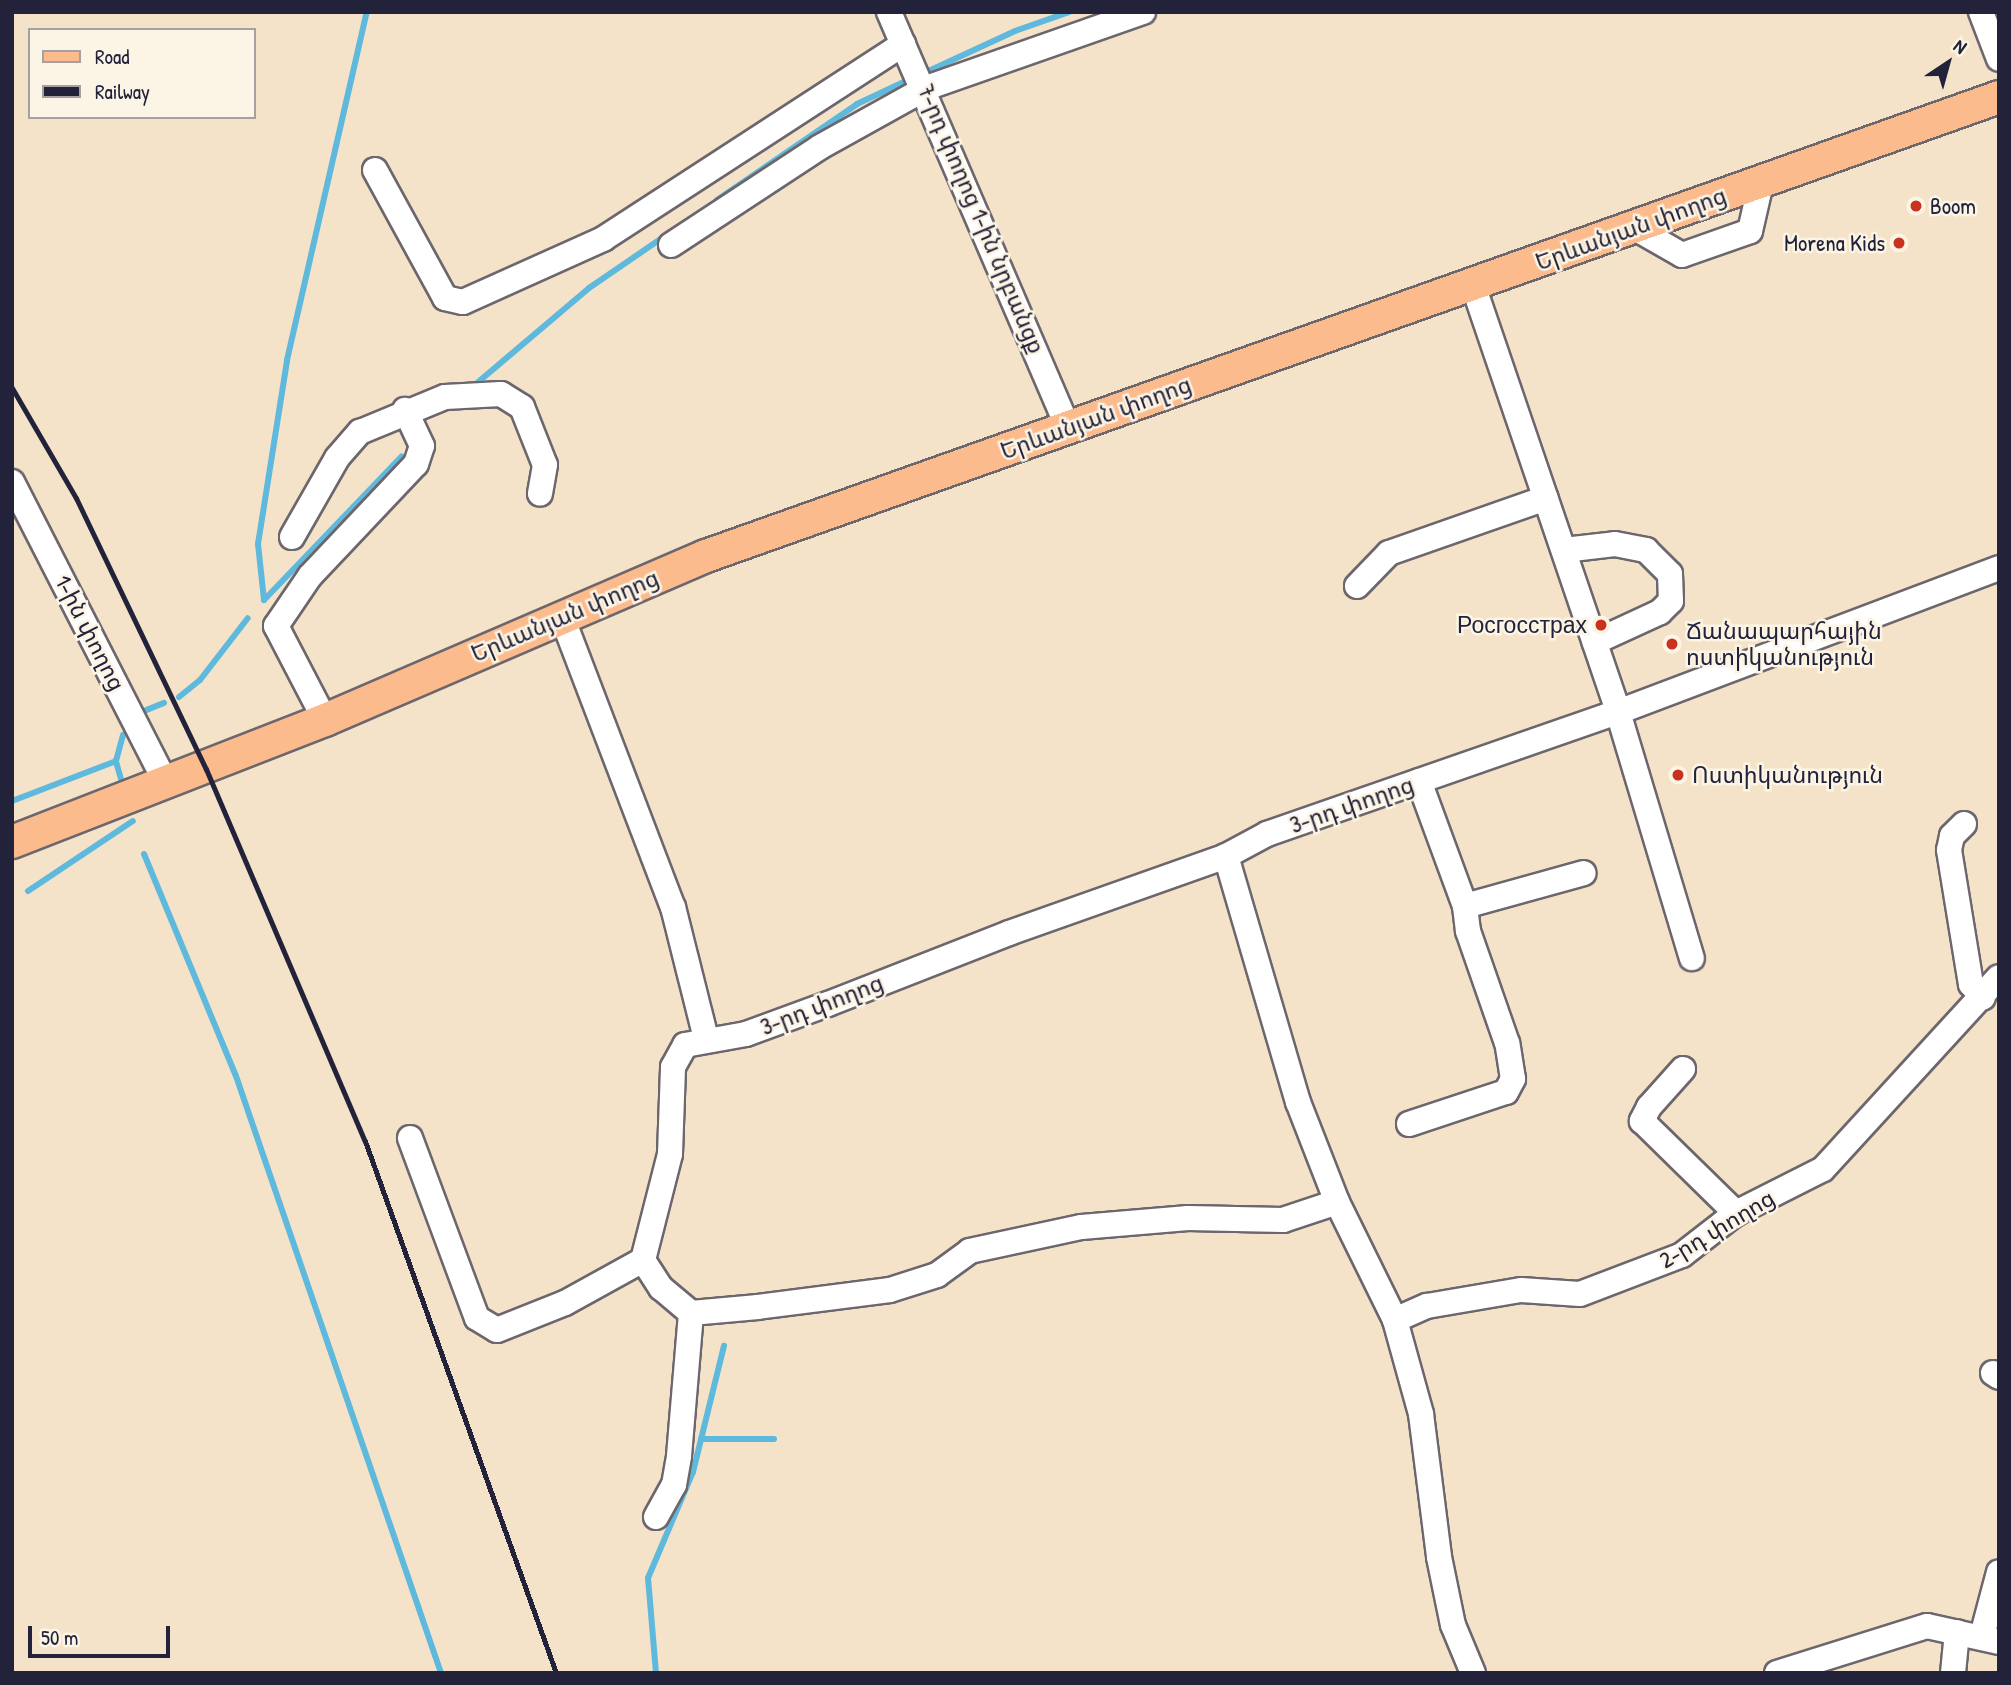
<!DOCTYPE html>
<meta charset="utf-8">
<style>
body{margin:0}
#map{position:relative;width:2011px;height:1685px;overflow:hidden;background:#f5e3c9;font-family:"Patrick Hand","Noto Sans Armenian",sans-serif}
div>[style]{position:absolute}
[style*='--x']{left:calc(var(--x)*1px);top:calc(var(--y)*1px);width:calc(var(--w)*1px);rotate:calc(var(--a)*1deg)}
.stream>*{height:6px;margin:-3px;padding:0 3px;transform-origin:3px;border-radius:3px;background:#5fb9dd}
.roads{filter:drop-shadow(2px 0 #6c666d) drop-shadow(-2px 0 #6c666d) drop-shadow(0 2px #6c666d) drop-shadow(0 -2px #6c666d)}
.minor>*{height:24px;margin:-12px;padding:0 12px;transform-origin:12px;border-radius:12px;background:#fff}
.major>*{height:32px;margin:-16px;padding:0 16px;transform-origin:16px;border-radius:16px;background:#fbbb8d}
.rail>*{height:5px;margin:-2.5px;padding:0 2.5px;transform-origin:2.5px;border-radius:2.5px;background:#22223b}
.dots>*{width:19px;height:19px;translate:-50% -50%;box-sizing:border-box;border:4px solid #fcf5e5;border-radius:50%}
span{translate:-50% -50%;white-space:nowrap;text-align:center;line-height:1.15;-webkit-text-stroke:5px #fcf5e5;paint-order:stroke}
.poi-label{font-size:23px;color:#22223b}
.left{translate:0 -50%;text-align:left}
.right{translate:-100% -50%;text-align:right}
.street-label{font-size:23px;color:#22223b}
.frame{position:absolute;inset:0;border:14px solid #22223b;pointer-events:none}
.legend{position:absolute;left:28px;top:28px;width:228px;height:91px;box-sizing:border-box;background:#fcf5e5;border:2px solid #a5a1a1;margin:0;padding:9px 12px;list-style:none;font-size:21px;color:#22223b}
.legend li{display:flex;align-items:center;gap:14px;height:35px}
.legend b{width:35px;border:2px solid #a5a1a1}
.north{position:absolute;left:1913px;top:28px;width:70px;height:70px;-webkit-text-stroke:5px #fcf5e5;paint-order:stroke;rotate:36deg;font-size:19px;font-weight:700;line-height:28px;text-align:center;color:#22223b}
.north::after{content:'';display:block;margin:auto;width:24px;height:32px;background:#22223b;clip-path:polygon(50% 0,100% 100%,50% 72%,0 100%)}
.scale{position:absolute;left:28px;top:1626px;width:142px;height:32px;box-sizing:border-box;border:4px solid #22223b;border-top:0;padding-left:9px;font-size:21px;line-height:24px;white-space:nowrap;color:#22223b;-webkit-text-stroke:5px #fcf5e5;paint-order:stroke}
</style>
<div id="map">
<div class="stream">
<div style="--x:922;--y:74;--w:102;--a:-24.8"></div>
<div style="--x:1015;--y:31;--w:57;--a:-19.4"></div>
<div style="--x:717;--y:200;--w:170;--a:-34.4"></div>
<div style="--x:857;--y:104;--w:61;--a:-25.3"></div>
<div style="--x:477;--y:383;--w:147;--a:-40.3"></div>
<div style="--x:589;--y:288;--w:92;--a:-34.4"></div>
<div style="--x:264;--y:600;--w:56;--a:-96.1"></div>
<div style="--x:258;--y:544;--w:186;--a:-81"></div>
<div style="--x:287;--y:360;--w:357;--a:-77.1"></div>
<div style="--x:264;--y:600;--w:199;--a:-46.2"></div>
<div style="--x:179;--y:697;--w:27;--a:-39"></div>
<div style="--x:200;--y:680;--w:78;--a:-52.3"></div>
<div style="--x:139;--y:713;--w:27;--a:-22"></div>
<div style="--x:121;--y:779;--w:19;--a:-106"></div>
<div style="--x:116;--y:761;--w:27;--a:-75"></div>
<div style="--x:12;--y:801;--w:111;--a:-21"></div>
<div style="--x:144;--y:854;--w:240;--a:67.5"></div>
<div style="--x:236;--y:1076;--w:631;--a:71.05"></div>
<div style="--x:28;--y:891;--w:126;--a:-33.7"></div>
<div style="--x:701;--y:1439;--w:73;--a:0"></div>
<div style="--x:656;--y:1673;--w:95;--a:-94.8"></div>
<div style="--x:648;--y:1578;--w:115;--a:-67"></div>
<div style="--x:693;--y:1472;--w:130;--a:-76.2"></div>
</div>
<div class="roads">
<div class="minor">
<div style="--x:889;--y:12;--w:453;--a:66.7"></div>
<div style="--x:1981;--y:12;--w:50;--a:69"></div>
<div style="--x:375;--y:170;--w:146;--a:61.3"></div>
<div style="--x:445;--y:298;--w:18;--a:13"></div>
<div style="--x:463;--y:302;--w:154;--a:-24.2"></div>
<div style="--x:603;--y:239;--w:358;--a:-33"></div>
<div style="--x:1635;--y:228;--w:54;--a:29.9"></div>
<div style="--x:1682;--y:255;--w:72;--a:-19.4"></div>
<div style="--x:1750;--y:231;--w:49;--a:-77.1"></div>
<div style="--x:671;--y:245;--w:178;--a:-33.3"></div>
<div style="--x:820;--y:147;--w:121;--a:-29.1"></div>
<div style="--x:926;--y:88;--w:230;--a:-19.3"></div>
<div style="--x:1473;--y:285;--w:451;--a:71.2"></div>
<div style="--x:1618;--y:712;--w:257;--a:73.3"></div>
<div style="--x:12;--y:482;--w:340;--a:62.9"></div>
<div style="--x:292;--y:537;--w:91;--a:-60.3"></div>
<div style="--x:337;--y:458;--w:35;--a:-49"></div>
<div style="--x:360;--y:432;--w:92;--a:-22.4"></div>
<div style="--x:445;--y:397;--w:56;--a:-3.1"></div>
<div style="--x:501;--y:394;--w:25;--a:32"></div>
<div style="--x:522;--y:407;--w:62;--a:68.4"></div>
<div style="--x:545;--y:465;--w:29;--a:100"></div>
<div style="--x:1564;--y:550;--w:51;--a:-6.7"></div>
<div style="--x:1615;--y:544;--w:32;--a:11"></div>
<div style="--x:1646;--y:550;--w:34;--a:45"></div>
<div style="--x:1670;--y:574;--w:27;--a:88"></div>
<div style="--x:1671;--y:601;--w:16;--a:135"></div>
<div style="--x:1660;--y:612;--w:72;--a:155.2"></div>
<div style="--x:1357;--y:586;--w:46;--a:-45.9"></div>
<div style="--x:1389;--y:553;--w:166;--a:-19.3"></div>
<div style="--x:562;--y:617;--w:311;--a:69.1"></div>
<div style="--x:673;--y:907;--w:135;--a:75.9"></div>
<div style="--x:325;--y:720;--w:106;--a:-117.5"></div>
<div style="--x:276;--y:626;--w:60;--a:-55.8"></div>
<div style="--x:310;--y:576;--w:154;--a:-46.6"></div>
<div style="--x:416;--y:464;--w:19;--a:-72"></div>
<div style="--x:422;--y:446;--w:40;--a:-115"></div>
<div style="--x:1419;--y:781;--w:133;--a:69.8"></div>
<div style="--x:1465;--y:906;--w:123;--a:-15.5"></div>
<div style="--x:1964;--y:824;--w:17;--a:135"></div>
<div style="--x:1952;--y:836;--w:14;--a:102"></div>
<div style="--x:1949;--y:850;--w:136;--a:80.7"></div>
<div style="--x:1971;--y:984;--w:18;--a:49"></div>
<div style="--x:1226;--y:856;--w:256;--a:73.7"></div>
<div style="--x:1298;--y:1102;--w:107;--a:68.7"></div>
<div style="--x:1337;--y:1202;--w:131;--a:63.8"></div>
<div style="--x:1395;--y:1320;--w:98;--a:74.5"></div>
<div style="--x:1421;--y:1414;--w:144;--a:82.8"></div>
<div style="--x:1439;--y:1557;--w:69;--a:78.4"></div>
<div style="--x:1453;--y:1625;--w:52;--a:67.4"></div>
<div style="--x:1683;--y:1069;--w:51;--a:131.8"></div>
<div style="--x:1649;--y:1107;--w:16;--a:117"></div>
<div style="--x:1642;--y:1121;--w:132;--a:44.4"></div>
<div style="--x:1409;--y:1124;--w:102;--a:-18.3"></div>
<div style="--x:1506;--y:1092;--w:15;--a:-62"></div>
<div style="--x:1513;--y:1079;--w:36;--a:-99"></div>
<div style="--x:1507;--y:1043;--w:119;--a:-109.2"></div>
<div style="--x:1468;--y:931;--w:25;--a:-97"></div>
<div style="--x:410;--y:1138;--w:192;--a:69.6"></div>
<div style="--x:477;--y:1318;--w:23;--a:31"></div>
<div style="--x:497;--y:1330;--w:73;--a:-21.7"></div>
<div style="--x:565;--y:1303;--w:89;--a:-28.9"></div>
<div style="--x:1337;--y:1202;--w:57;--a:161.6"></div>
<div style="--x:1283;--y:1220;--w:95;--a:-178.8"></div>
<div style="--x:1188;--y:1218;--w:107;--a:175.2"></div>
<div style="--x:1081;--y:1227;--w:114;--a:167.8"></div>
<div style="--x:970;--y:1251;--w:41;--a:144"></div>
<div style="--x:937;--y:1275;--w:49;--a:162.3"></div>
<div style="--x:890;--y:1290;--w:133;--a:172.7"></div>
<div style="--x:758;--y:1307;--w:67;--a:174.9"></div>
<div style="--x:691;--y:1313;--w:39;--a:-140"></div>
<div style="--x:661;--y:1288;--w:33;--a:-123"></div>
<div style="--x:643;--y:1260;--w:109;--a:-75.7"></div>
<div style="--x:670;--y:1154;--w:87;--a:-88"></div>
<div style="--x:673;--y:1067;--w:25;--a:-61"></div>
<div style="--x:685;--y:1045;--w:62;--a:-10.2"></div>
<div style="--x:746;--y:1034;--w:87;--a:-20.1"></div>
<div style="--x:828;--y:1004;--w:194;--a:-21.4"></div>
<div style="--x:1009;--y:933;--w:230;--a:-19.5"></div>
<div style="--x:1226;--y:856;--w:47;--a:-28.2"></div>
<div style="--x:1267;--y:834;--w:372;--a:-19.2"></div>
<div style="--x:1618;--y:712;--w:407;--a:-20.7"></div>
<div style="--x:1395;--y:1320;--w:35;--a:-24"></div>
<div style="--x:1427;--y:1306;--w:95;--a:-9.7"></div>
<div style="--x:1521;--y:1290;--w:59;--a:3.9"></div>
<div style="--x:1580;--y:1294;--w:109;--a:-20.9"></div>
<div style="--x:1682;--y:1255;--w:68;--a:-37.9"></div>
<div style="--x:1736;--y:1213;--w:97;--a:-26.8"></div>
<div style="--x:1823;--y:1169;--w:260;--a:-47.5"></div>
<div style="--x:1993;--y:1373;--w:7;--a:34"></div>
<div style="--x:656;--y:1517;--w:37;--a:-61"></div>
<div style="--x:674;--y:1485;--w:29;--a:-80"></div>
<div style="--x:679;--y:1456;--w:144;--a:-85.2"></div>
<div style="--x:1982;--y:1636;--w:66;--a:-75.1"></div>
<div style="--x:1777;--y:1673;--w:157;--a:-17.4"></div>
<div style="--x:1927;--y:1626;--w:74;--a:12.5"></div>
<div style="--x:1953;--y:1673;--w:41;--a:-84.4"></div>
</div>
<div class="major">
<div style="--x:12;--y:842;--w:336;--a:-21.3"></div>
<div style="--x:325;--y:720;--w:415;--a:-23.3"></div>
<div style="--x:706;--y:556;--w:1372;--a:-19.54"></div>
</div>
</div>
<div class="rail">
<div style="--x:12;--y:388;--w:127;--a:59.8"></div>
<div style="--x:76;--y:498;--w:301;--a:64.4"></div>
<div style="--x:206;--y:769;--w:405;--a:66.9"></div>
<div style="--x:365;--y:1141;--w:565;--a:70.25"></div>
</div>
<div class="dots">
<div style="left:1916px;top:206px;background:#c8321e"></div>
<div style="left:1899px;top:243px;background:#c8321e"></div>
<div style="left:1601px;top:625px;background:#c8321e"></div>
<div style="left:1672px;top:644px;background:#c8321e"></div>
<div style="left:1678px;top:775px;background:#c8321e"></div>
</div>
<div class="poi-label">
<span class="left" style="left:1930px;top:206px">Boom</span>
<span class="right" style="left:1885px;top:243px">Morena Kids</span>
<span class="right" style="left:1587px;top:625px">Росгосстрах</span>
<span class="left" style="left:1686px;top:644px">Ճանապարհային<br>ոստիկանություն</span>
<span class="left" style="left:1692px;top:775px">Ոստիկանություն</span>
</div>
<div class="street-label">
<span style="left:981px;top:219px;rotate:67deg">7-րդ փողոց 1-ին նրբանցք</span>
<span style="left:1631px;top:229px;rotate:-20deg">Երևանյան փողոց</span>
<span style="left:1096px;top:418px;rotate:-20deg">Երևանյան փողոց</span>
<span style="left:565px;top:616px;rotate:-23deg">Երևանյան փողոց</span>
<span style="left:90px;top:633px;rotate:63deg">1-ին փողոց</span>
<span style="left:1352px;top:805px;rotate:-19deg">3-րդ փողոց</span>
<span style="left:822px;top:1005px;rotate:-21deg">3-րդ փողոց</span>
<span style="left:1717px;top:1229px;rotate:-31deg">2-րդ փողոց</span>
</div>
<div class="frame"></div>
<ul class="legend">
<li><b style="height:9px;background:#fbbb8d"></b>Road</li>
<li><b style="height:9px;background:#22223b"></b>Railway</li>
</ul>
<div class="north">N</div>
<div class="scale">50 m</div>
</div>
